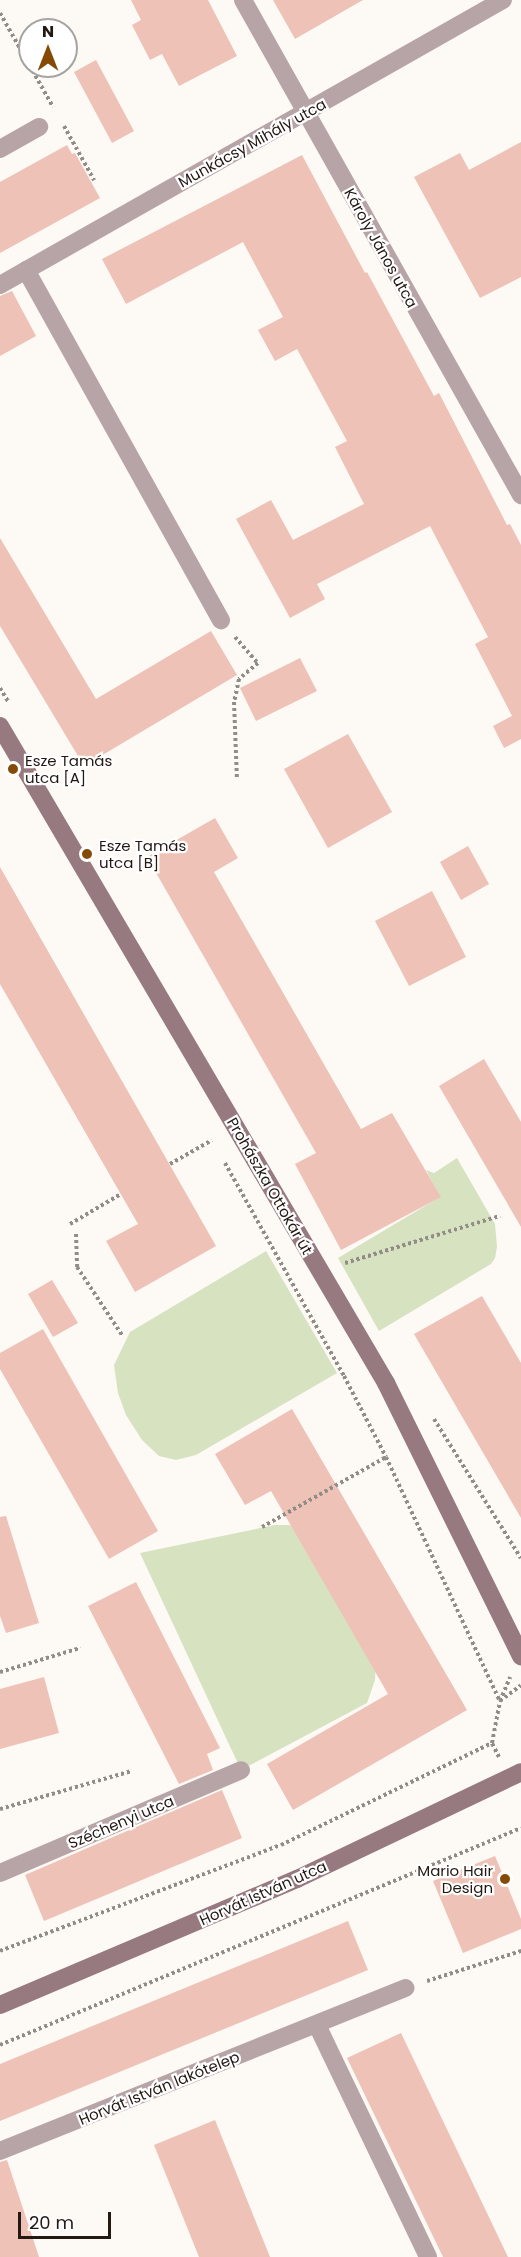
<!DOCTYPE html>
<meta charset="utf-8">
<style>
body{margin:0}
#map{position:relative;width:521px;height:2257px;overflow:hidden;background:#fdf9f5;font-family:Poppins,sans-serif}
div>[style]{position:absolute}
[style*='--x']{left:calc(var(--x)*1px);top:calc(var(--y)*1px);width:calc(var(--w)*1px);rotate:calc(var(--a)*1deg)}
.green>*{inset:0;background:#d7e2c1}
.building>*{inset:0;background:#eec2b7}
.path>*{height:4px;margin-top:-2px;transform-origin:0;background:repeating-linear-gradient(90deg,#928c87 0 3px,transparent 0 6px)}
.lane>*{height:18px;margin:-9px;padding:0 9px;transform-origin:9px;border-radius:9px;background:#b7a4a7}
.street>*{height:18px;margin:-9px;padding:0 9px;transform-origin:9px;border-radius:9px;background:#b7a4a7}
.secondary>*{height:18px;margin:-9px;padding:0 9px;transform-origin:9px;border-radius:9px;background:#967a80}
.dots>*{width:16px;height:16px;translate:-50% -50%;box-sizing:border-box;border:3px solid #fff;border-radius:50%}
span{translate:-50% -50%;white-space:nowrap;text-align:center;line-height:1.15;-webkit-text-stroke:4.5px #fff;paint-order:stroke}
.street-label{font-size:15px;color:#211912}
.poi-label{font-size:15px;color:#211912}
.left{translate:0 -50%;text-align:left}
.right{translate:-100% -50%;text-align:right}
.north{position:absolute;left:18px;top:18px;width:60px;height:60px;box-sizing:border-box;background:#fff;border:2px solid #a6a3a0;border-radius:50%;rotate:0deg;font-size:16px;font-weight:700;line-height:24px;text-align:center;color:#211912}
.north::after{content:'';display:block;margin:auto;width:21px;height:27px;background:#864a07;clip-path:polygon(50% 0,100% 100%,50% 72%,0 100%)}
.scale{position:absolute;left:18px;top:2212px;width:93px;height:27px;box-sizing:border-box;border:3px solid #211912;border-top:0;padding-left:8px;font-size:18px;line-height:21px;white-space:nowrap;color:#211912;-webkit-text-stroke:4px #fff;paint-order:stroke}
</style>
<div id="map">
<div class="green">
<div style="clip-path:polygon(457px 1158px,495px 1224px,497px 1247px,495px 1258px,491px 1264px,379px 1331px,338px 1258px,440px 1197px,426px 1170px,434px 1173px)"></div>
<div style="clip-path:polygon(266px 1251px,337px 1373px,196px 1455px,176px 1460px,159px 1456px,142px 1440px,126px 1415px,118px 1393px,114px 1365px,130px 1332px)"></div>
<div style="clip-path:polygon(275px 1525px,290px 1525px,305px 1537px,376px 1661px,375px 1680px,367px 1703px,241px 1770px,140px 1553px)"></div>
</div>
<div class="building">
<div style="clip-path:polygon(131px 0,208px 0,237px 56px,179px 86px,162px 54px,150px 60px,132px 25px,141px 20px)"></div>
<div style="clip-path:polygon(273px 0,363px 0,295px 39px)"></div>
<div style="clip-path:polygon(96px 60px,134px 131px,112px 143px,74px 72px)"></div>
<div style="clip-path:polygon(521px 142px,521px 277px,480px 298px,414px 177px,460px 153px,469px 170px)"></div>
<div style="clip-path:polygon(67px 145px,72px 154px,75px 153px,100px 198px,0 253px,0 182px)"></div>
<div style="clip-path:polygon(302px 155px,365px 273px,367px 272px,434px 396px,439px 393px,507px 525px,510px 524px,521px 545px,521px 739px,504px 748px,493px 726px,512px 716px,475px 644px,488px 637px,430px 526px,317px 584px,325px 599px,290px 618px,236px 519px,271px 500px,293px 540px,364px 504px,335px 447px,347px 441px,297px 349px,275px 361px,258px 330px,283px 317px,243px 242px,126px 304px,102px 259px)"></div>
<div style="clip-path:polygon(12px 291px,36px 336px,0 356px,0 296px)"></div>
<div style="clip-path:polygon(0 538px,96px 699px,211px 631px,237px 675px,84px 766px,0 626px)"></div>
<div style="clip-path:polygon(300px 658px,317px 691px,256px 721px,240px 688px)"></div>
<div style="clip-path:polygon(348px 734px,392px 812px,328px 848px,284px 769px)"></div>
<div style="clip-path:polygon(215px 818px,238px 858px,214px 872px,361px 1129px,392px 1113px,441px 1197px,341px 1250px,295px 1164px,316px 1153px,147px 857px)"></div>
<div style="clip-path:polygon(468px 846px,489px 884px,461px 900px,440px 862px)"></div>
<div style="clip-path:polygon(0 867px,216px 1246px,135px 1292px,106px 1241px,138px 1224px,0 984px)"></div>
<div style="clip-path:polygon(432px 891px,466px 957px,409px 986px,375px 921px)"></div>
<div style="clip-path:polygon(484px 1059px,521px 1122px,521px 1227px,439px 1086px)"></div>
<div style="clip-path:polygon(52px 1280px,78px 1323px,53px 1337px,28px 1294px)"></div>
<div style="clip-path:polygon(482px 1296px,521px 1363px,521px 1518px,414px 1334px)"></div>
<div style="clip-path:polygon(43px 1329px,158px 1531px,109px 1559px,0 1369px,0 1353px)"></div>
<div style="clip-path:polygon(292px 1409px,467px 1710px,293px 1810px,267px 1764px,388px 1694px,271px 1491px,245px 1505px,215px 1454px)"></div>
<div style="clip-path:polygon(6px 1516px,39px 1623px,6px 1633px,0 1616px,0 1517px)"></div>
<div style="clip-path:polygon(136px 1582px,220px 1748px,207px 1754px,213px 1770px,179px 1784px,88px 1606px)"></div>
<div style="clip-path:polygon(44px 1677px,59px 1733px,0 1749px,0 1689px)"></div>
<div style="clip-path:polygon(222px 1790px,242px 1838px,44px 1921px,25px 1875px)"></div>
<div style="clip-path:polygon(495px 1856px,521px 1919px,521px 1929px,463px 1953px,433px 1881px)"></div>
<div style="clip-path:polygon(348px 1921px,368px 1970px,0 2121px,0 2064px)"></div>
<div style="clip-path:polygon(401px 2033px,508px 2257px,443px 2257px,347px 2058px)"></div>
<div style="clip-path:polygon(215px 2120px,270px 2257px,199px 2257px,154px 2145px)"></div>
<div style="clip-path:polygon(7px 2160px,39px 2257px,0 2257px,0 2162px)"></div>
</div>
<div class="path">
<div style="--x:0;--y:13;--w:108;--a:60.6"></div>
<div style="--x:64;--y:126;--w:62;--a:60.9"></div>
<div style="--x:235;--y:637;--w:35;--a:49"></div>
<div style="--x:258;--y:663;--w:25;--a:140"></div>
<div style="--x:239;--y:679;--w:24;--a:102"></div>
<div style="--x:234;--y:702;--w:77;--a:87.8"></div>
<div style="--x:0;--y:688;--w:17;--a:59"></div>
<div style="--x:225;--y:1163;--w:244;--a:60.8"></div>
<div style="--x:344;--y:1376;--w:91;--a:62.6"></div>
<div style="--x:386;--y:1457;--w:269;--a:65"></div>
<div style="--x:170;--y:1164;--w:48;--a:-29.7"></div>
<div style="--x:70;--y:1224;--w:59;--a:-30.5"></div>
<div style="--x:76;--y:1234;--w:33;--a:88"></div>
<div style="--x:77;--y:1267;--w:82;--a:56.5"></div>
<div style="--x:345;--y:1263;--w:162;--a:-16.9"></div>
<div style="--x:434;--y:1419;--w:164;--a:58"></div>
<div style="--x:262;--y:1527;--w:142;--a:-29.4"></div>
<div style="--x:0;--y:1672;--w:84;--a:-16.7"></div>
<div style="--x:500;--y:1701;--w:26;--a:-37"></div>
<div style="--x:499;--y:1757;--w:16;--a:-117"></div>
<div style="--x:492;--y:1743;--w:43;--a:-79.2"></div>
<div style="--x:500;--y:1701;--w:26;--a:-67"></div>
<div style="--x:0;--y:1809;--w:137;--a:-16.1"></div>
<div style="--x:0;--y:1951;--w:300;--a:-20.7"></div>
<div style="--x:281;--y:1845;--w:234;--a:-25.8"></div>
<div style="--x:427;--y:1981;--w:99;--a:-17.7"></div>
<div style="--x:0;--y:2045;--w:564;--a:-22.61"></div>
</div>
<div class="lane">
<div style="--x:26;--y:270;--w:401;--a:60.9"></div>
</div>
<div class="street">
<div style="--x:243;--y:0;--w:568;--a:60.68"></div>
<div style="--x:0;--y:149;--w:45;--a:-29.4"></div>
<div style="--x:0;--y:285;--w:578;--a:-29.54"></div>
<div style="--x:0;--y:1873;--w:262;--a:-23.1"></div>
<div style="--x:317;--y:2025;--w:257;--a:64.4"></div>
<div style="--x:0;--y:2151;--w:437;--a:-21.9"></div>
</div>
<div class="secondary">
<div style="--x:0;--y:726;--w:762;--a:59.56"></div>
<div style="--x:386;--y:1383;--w:305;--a:63.7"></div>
<div style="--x:0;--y:2005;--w:323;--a:-23"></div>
<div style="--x:297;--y:1879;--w:248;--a:-25.5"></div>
</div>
<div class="dots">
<div style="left:13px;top:769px;background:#864a07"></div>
<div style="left:87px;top:854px;background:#864a07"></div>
<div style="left:505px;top:1879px;background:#864a07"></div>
</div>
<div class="street-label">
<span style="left:252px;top:143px;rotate:-29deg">Munkácsy Mihály utca</span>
<span style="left:381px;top:248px;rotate:61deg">Károly János utca</span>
<span style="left:270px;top:1186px;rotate:60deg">Prohászka Ottokár út</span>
<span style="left:121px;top:1822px;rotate:-23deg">Széchenyi utca</span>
<span style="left:263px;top:1893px;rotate:-24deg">Horvát István utca</span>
<span style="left:159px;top:2088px;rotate:-22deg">Horvát István lakótelep</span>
</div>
<div class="poi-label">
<span class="left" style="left:25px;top:769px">Esze Tamás<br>utca [A]</span>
<span class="left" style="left:99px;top:854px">Esze Tamás<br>utca [B]</span>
<span class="right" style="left:493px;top:1879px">Mario Hair<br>Design</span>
</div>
<div class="north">N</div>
<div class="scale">20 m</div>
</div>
